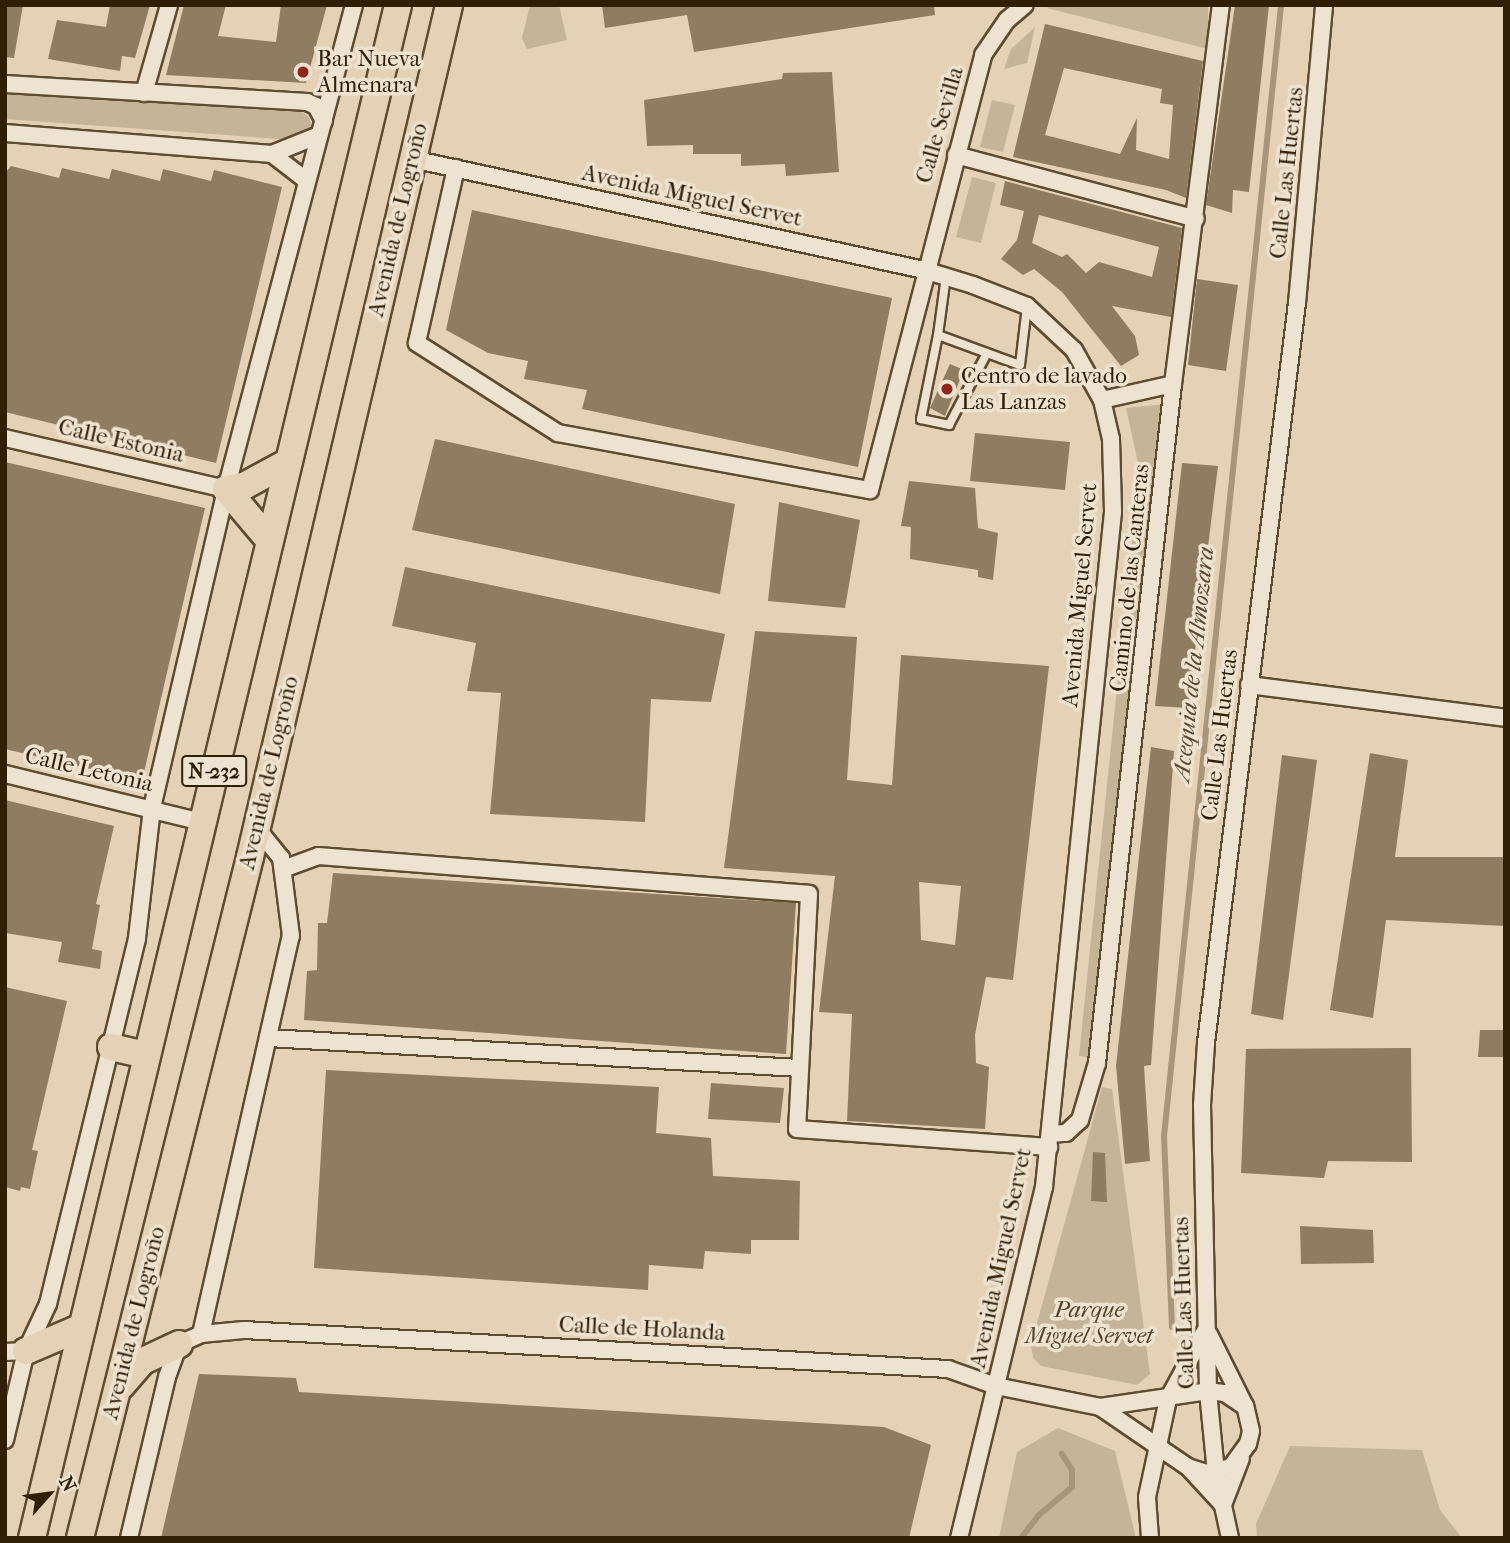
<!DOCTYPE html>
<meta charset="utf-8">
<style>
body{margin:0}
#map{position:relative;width:1510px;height:1543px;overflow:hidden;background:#e5d2b6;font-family:"IM FELL French Canon",serif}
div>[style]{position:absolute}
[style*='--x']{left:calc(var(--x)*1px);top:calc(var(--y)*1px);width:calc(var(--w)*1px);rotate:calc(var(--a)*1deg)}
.green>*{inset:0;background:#c6b498}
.stream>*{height:6px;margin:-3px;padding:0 3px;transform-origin:3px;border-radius:3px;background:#a8957a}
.building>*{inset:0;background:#8f7c61}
.roads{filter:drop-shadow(2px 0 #5e4c31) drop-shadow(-2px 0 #5e4c31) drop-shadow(0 2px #5e4c31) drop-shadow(0 -2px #5e4c31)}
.service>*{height:8px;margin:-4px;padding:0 4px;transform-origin:4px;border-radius:4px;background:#eee2d0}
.minor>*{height:16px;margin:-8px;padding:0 8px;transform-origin:8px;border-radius:8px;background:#eee2d0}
.trunk>*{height:26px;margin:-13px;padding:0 13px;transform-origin:13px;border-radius:13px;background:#e5d2b6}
.dots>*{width:19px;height:19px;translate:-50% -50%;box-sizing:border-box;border:4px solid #eee2d0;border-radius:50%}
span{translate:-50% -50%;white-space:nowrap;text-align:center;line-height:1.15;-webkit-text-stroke:7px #eee2d0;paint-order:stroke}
.shield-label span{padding:2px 5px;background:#eee2d0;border:2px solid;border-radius:5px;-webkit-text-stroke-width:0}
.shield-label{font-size:21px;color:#311f05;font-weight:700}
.poi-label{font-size:23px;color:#311f05}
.left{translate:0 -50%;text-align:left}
.street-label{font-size:23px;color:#311f05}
.park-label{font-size:23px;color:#56442a;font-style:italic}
.water-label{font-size:24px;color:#5b482e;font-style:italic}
.frame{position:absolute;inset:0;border:7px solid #311f05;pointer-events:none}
.north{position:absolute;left:14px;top:1459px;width:70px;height:70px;-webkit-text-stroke:5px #eee2d0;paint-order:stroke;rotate:62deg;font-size:19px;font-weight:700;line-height:28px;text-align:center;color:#311f05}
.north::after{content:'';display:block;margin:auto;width:24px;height:32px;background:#311f05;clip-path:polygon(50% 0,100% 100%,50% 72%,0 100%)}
</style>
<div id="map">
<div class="green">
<div style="clip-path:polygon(530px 5px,559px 5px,567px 40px,527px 49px,522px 38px)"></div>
<div style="clip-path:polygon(1051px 5px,1208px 5px,1208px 49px,1047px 8px)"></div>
<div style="clip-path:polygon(1035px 27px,1027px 63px,1004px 69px,1011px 49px)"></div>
<div style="clip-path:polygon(5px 94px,301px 112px,309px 117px,312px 127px,292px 140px,5px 119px)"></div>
<div style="clip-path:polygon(992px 100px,1015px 105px,1003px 152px,980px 147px)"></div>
<div style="clip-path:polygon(972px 177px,996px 183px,981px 243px,956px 237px)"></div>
<div style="clip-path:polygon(1166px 404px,1095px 1058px,1079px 1056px,1133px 533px,1138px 463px,1126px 408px)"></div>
<div style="clip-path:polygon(1102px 1087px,1112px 1089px,1150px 1374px,1137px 1385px,1041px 1366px,1033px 1358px,1031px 1345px)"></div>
<div style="clip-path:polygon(1058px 1428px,1115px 1451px,1136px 1538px,999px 1538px,1017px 1452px)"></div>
<div style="clip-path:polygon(1290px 1446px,1422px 1450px,1440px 1510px,1462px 1538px,1257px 1538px,1256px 1524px)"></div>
</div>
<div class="stream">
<div style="--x:1172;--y:1327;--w:191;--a:-92.4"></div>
<div style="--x:1164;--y:1136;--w:1137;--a:-84.09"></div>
<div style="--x:1021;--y:1538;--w:29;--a:-52"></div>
<div style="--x:1039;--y:1515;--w:43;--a:-40.3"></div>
<div style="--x:1072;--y:1487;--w:17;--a:-90"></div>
<div style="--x:1072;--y:1470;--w:19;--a:-122"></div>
</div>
<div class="building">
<div style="clip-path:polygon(5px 5px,23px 5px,14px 58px,5px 57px)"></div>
<div style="clip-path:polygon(110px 5px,150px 5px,135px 58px,122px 56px,120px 71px,48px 59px,57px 20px,106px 27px)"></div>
<div style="clip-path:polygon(184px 5px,226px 5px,218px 36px,276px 42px,281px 5px,327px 5px,306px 83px,166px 75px)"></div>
<div style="clip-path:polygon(602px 5px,934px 5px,935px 15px,694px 52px,687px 15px,605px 28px)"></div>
<div style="clip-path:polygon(1235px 5px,1269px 5px,1249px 192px,1233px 190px,1232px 213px,1206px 205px)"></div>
<div style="clip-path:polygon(evenodd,1045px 24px,1203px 61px,1186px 198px,1166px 190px,1013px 157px,1045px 24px,1064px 68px,1162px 89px,1160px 103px,1173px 105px,1169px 159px,1136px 150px,1137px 118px,1120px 154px,1045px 135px,1064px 68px)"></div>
<div style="clip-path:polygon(832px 72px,839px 172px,786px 176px,785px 164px,741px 166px,741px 154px,693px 154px,693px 145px,647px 146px,644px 100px,782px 79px,783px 73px)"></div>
<div style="clip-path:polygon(11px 166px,59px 178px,62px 168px,109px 179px,112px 169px,160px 181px,163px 169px,211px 181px,214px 170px,282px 187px,216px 463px,5px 412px,5px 173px)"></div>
<div style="clip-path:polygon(evenodd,1005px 181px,1182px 228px,1171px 317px,1112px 306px,1135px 336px,1139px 355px,1121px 366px,1062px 292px,1034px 269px,1023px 275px,1001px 259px,1017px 240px,1024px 211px,1000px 205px,1005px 181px,1039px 215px,1159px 247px,1152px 277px,1099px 262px,1086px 273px,1067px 254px,1062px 257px,1032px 243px,1039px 215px)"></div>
<div style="clip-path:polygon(472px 210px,892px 298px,858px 467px,582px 409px,587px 390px,524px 379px,528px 361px,488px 353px,446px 330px)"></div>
<div style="clip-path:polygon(1197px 279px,1238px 285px,1226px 371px,1188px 365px)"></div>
<div style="clip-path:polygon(950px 364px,964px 370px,945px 416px,930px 408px)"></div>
<div style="clip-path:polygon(975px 433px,1070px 442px,1065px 490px,970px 481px)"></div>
<div style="clip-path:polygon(435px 439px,735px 504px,720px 594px,412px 530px)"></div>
<div style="clip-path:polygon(5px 462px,205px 508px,142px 781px,5px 749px)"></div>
<div style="clip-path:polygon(1182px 463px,1218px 466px,1188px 708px,1155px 706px)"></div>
<div style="clip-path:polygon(909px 481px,975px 488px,978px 528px,998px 533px,993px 580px,978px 577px,978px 570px,910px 559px,911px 527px,901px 526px)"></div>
<div style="clip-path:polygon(779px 502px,860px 520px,845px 608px,768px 601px)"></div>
<div style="clip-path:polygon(405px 567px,725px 634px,711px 702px,651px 699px,645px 822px,490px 814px,501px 693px,467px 691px,476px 643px,392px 626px)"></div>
<div style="clip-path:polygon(evenodd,755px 631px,857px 637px,847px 780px,892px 785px,901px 655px,1049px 666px,1013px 980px,986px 977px,975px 1035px,976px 1063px,989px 1067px,985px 1129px,847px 1121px,852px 1014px,819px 1012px,835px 876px,724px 868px,755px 631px,919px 882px,961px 886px,955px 945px,921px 940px,919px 882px)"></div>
<div style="clip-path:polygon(1151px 747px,1174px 751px,1151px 1065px,1144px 1066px,1150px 1161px,1125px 1164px,1116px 1066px)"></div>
<div style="clip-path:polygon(1370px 753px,1408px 760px,1395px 857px,1505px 857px,1505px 926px,1386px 920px,1373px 1018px,1330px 1010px)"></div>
<div style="clip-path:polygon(1282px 755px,1317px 760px,1283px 1020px,1251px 1014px)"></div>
<div style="clip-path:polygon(5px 800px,114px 826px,96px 904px,100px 905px,92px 949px,102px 951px,100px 969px,58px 962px,62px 942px,5px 933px)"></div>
<div style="clip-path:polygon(333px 873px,796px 903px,786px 1054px,304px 1020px,307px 971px,317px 970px,318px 923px,327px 923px)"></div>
<div style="clip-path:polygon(5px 987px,67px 1001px,32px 1150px,38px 1151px,30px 1189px,21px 1187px,20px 1191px,5px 1187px)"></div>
<div style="clip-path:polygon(1480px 1030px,1505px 1030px,1505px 1057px,1478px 1057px)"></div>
<div style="clip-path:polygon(1411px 1048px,1412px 1162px,1328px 1161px,1324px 1178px,1241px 1173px,1246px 1049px)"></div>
<div style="clip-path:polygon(326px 1070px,659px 1087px,656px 1133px,711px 1138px,713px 1176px,800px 1181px,799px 1240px,751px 1240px,751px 1254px,705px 1251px,703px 1269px,649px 1265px,648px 1290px,314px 1268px)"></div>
<div style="clip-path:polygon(711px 1083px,784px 1088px,780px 1123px,708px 1119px)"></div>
<div style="clip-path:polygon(1093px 1152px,1105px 1153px,1107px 1202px,1091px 1201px)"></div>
<div style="clip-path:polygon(1300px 1226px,1373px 1230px,1374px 1263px,1301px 1264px)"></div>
<div style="clip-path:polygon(199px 1374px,296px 1378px,299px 1392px,884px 1427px,931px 1445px,909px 1538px,161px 1538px)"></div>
</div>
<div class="roads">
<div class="service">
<div style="--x:946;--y:276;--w:60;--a:97.7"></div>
<div style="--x:938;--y:335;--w:87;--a:20.1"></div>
<div style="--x:1020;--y:365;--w:59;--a:-83.2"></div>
<div style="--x:938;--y:335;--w:86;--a:101.4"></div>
<div style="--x:921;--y:419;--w:29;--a:12"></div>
<div style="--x:949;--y:425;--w:81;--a:-62.2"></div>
</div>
<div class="minor">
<div style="--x:5;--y:84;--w:303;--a:3.4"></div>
<div style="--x:307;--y:102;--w:10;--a:24"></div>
<div style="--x:316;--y:106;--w:17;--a:62"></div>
<div style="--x:144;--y:93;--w:91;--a:-74.1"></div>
<div style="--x:5;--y:133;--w:268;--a:4.5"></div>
<div style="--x:272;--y:154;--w:51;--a:-22"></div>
<div style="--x:272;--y:154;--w:44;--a:37.6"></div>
<div style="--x:956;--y:155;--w:248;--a:14.9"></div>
<div style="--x:412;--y:159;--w:524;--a:12.23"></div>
<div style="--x:924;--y:270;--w:51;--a:17"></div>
<div style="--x:973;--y:285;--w:58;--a:21.3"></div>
<div style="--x:1027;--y:306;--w:64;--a:43.1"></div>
<div style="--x:1074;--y:350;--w:57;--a:60.8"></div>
<div style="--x:1102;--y:400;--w:40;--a:77"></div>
<div style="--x:1111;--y:439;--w:73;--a:88.4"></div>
<div style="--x:1113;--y:512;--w:679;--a:95.84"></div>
<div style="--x:1044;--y:1187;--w:361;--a:103.6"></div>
<div style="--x:456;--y:168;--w:179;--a:102.6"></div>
<div style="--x:417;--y:343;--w:167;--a:32.6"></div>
<div style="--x:558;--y:433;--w:317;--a:10.4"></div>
<div style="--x:870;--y:490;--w:449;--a:-75.4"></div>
<div style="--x:983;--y:55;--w:42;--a:-55.6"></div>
<div style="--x:1007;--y:20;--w:23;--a:-40"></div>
<div style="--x:1102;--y:400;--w:73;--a:-12.7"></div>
<div style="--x:5;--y:438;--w:227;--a:13"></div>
<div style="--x:1249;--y:685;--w:258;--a:7.3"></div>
<div style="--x:5;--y:774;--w:203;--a:13.7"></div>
<div style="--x:283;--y:869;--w:37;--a:-20"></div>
<div style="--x:318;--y:856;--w:492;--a:4.4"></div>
<div style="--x:809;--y:894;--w:235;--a:92.9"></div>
<div style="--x:797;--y:1129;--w:253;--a:4.1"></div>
<div style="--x:268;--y:1038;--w:533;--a:3.23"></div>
<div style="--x:1050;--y:1134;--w:16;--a:-4"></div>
<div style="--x:1066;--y:1133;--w:19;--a:-43"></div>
<div style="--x:1080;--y:1120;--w:59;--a:-73.4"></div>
<div style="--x:1097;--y:1063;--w:683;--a:-83.61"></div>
<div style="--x:1173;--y:384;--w:382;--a:-82.8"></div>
<div style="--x:201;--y:1334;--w:408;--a:-77.3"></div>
<div style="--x:291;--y:936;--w:79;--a:-97.3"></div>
<div style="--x:281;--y:858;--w:38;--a:-129"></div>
<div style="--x:5;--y:1352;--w:21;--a:-3"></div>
<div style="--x:1100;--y:1407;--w:109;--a:-8.4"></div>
<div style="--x:1208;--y:1391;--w:17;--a:7"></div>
<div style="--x:1225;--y:1393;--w:22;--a:34"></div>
<div style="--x:5;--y:1440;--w:91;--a:-76.7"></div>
<div style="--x:26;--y:1351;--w:52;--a:-64.9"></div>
<div style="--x:48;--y:1304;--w:377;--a:-76.3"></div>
<div style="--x:137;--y:938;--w:131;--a:-83.4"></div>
<div style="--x:152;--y:808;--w:327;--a:-76.9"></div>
<div style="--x:226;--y:489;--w:501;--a:-75.19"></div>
<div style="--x:1190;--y:1469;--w:49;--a:47.5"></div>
<div style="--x:1223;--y:1505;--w:50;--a:-69"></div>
<div style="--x:129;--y:1538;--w:165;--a:-76.7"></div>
<div style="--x:167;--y:1377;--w:35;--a:-70"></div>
<div style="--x:179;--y:1344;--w:24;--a:-24"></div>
<div style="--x:201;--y:1334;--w:43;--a:-5.3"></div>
<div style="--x:244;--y:1330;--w:705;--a:3.17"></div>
<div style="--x:948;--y:1369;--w:51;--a:19.5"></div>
<div style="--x:996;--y:1386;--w:106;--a:11.4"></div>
<div style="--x:1100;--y:1407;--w:107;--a:34.3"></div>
<div style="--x:1188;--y:1467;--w:19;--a:18"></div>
<div style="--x:1206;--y:1473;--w:26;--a:-13"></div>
<div style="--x:1231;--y:1467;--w:29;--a:-54"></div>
<div style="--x:1248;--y:1444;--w:13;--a:-77"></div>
<div style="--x:1251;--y:1431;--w:26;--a:-103"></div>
<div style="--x:1245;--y:1406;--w:80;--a:-116.6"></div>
<div style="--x:1150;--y:1538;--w:41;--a:-94.2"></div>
<div style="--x:1147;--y:1497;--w:100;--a:-77.9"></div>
<div style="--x:1168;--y:1399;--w:77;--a:-61.4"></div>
<div style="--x:1230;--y:1538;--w:66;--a:-102.2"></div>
<div style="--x:1216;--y:1473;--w:82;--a:-95.6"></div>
<div style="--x:1208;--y:1391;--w:286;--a:-91.2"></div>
<div style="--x:1202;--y:1105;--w:62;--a:-86.3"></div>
<div style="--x:1206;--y:1043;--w:746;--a:-82.99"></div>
<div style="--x:1297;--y:303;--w:299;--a:-84.8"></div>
</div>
<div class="trunk">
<div style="--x:226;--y:489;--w:18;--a:-9"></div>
<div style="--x:244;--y:486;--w:50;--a:-28.6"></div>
<div style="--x:226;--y:489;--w:67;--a:49.9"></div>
<div style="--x:111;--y:1047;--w:36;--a:13"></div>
<div style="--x:26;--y:1351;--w:61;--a:-23.2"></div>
<div style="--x:121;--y:1386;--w:33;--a:-49"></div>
<div style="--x:143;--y:1361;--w:40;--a:-25"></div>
<div style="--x:32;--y:1538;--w:1576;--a:-76.57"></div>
<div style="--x:80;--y:1538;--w:702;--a:-75.98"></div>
<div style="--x:250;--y:857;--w:875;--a:-76.85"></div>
</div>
</div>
<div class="dots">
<div style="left:303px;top:72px;background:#8f2418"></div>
<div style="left:947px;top:389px;background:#8f2418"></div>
</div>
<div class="shield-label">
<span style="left:214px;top:771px">N-232</span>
</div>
<div class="poi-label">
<span class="left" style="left:317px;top:72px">Bar Nueva<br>Almenara</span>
<span class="left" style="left:961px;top:389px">Centro de lavado<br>Las Lanzas</span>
</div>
<div class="street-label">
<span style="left:940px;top:125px;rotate:-74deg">Calle Sevilla</span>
<span style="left:1287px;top:173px;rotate:-84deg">Calle Las Huertas</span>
<span style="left:692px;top:196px;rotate:12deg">Avenida Miguel Servet</span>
<span style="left:398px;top:220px;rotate:-77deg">Avenida de Logroño</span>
<span style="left:121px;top:441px;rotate:13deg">Calle Estonia</span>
<span style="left:1130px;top:578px;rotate:-84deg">Camino de las Canteras</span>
<span style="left:1080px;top:595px;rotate:-85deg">Avenida Miguel Servet</span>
<span style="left:1220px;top:735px;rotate:-83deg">Calle Las Huertas</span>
<span style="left:89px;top:770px;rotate:13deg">Calle Letonia</span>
<span style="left:269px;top:773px;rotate:-77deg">Avenida de Logroño</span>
<span style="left:1001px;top:1258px;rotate:-78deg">Avenida Miguel Servet</span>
<span style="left:1184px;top:1303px;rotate:-92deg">Calle Las Huertas</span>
<span style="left:134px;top:1323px;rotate:-76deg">Avenida de Logroño</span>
<span style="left:642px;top:1329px;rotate:3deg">Calle de Holanda</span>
</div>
<div class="park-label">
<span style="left:1089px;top:1323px">Parque<br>Miguel Servet</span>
</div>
<div class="water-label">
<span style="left:1194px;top:664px;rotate:-84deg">Acequia de la Almozara</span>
</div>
<div class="frame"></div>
<div class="north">N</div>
</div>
